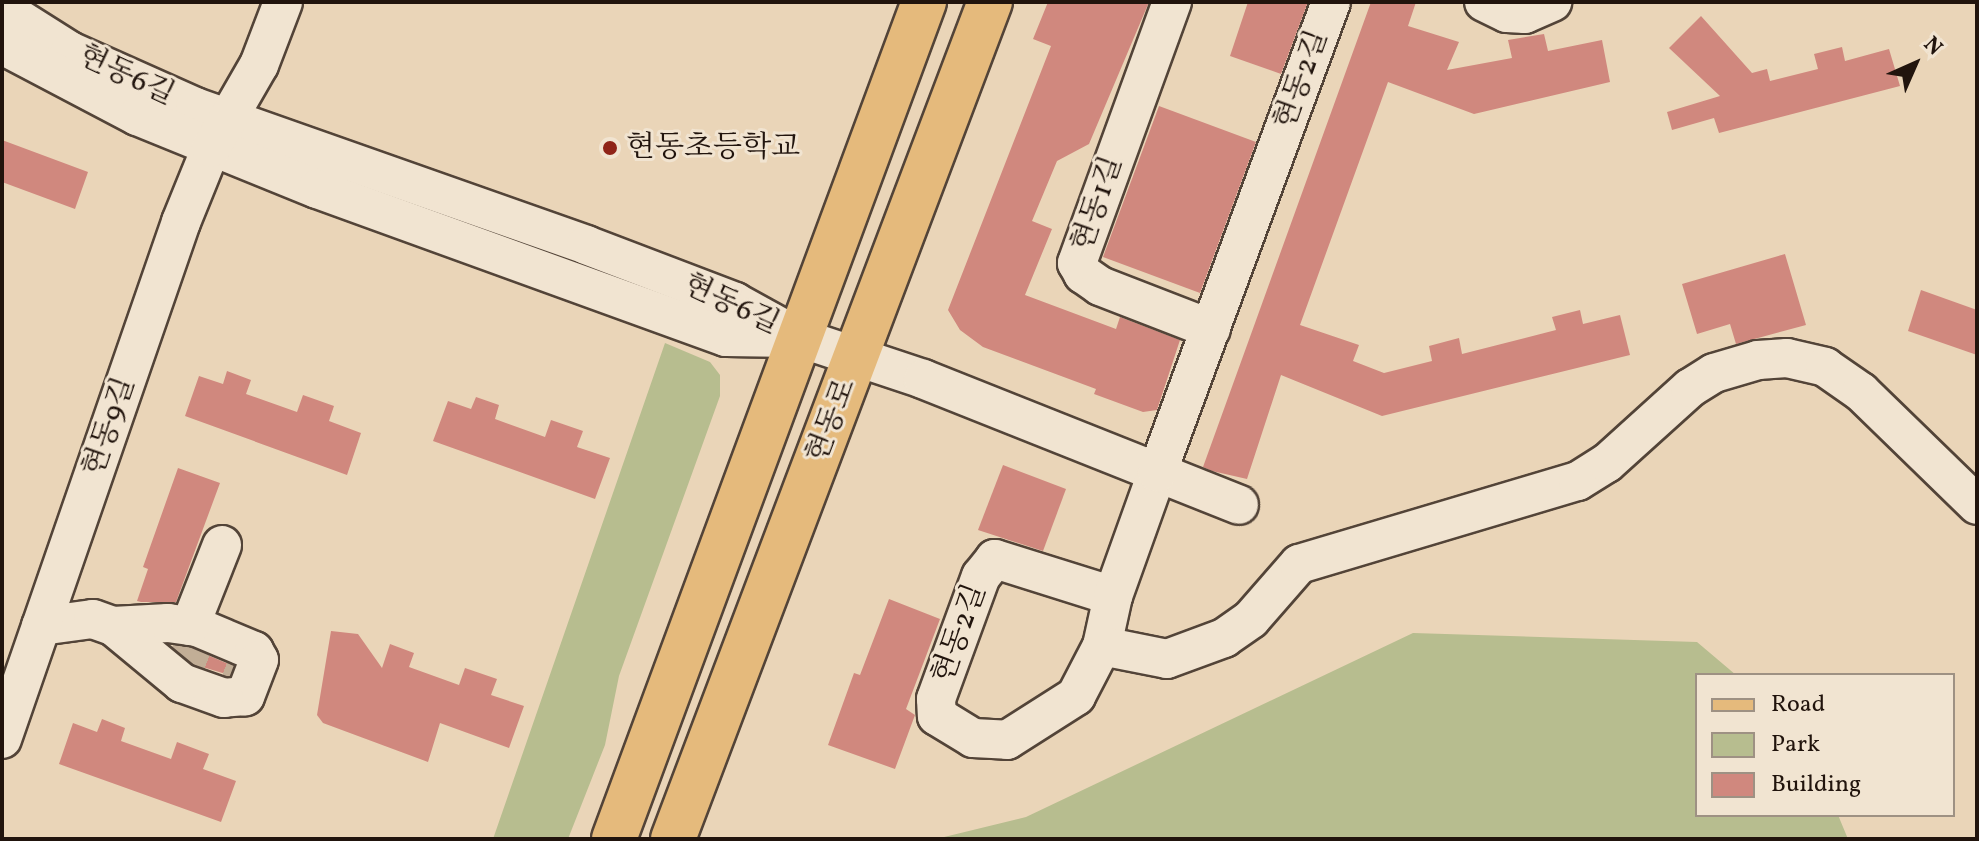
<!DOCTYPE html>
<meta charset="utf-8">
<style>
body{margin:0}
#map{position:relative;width:1979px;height:841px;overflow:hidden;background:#ead5b8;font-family:Vollkorn,"Noto Serif KR",serif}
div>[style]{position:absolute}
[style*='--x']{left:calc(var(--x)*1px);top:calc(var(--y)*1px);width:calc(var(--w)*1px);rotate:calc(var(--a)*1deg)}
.green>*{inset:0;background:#b7bd8f}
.building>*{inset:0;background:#d0887e}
.minor-tunnel>*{height:38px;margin-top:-19px;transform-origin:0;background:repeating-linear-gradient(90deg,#c2ae96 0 38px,transparent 0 57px)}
.roads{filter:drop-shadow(2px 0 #534438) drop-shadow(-2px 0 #534438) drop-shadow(0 2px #534438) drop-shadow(0 -2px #534438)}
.minor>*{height:38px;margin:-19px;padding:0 19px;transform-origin:19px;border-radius:19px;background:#f1e4d1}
.major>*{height:44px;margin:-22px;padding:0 22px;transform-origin:22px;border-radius:22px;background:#e5ba7c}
.dots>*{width:22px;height:22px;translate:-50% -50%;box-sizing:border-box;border:4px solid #f1e4d1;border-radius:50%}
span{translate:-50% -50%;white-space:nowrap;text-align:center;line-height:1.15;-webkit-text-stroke:6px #f1e4d1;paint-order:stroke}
.street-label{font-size:30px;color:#21140d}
.poi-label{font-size:30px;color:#21140d}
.left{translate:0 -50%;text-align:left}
.frame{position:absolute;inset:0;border:4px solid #21140d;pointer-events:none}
.legend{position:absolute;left:1695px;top:673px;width:260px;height:144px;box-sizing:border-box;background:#f1e4d1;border:2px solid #9e9183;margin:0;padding:10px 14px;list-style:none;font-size:24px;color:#21140d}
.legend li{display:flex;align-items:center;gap:16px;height:40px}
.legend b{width:40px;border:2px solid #9e9183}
.north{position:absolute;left:1875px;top:24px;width:80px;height:80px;-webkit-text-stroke:6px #f1e4d1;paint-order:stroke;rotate:45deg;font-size:22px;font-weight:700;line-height:32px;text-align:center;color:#21140d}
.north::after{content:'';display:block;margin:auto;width:28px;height:36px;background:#21140d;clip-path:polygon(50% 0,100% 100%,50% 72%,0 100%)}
</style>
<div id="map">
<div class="green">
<div style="clip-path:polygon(665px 343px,710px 362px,720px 375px,720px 396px,619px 676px,605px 745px,568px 839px,493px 839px)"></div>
<div style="clip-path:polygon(1413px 633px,1697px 642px,1736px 675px,1697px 675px,1697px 815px,1838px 815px,1848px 839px,936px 839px,1026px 817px)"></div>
</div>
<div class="building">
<div style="clip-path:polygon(1048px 2px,1149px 2px,1089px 144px,1057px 161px,1032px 221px,1052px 229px,1025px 295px,1116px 329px,1120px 317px,1180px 340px,1157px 410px,1143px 412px,1094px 394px,1096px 389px,983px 347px,960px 330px,948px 310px,1051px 46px,1033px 39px)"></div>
<div style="clip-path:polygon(1248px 2px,1308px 2px,1281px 74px,1230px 56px)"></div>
<div style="clip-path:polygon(1371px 2px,1416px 2px,1408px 26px,1459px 42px,1447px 70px,1512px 58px,1508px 40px,1544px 34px,1548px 51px,1602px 40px,1610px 82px,1474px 114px,1388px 82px,1300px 325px,1359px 345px,1353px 361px,1384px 373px,1432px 361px,1429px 346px,1459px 338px,1462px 354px,1556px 330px,1552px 317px,1580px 310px,1583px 324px,1620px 315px,1630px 355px,1382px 416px,1281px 375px,1247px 479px,1212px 471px,1203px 467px)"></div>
<div style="clip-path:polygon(1701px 16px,1752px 73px,1767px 69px,1770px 81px,1818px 69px,1814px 54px,1842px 47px,1845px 61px,1889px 49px,1900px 86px,1719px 133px,1714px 118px,1672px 130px,1667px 112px,1720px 96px,1669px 48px)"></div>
<div style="clip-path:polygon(1159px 106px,1256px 142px,1200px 293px,1103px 257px)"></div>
<div style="clip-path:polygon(2px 140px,88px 172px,75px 209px,2px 182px)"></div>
<div style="clip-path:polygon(1785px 254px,1806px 325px,1736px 344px,1730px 324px,1697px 334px,1682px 284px)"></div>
<div style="clip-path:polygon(1921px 290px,1977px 310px,1977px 355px,1908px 331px)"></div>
<div style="clip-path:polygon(227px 371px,251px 380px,246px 394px,297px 412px,303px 395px,334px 406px,329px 421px,361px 433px,347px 475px,185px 416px,199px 376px,223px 384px)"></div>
<div style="clip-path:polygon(476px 397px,499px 405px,495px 419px,545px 437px,551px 420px,583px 431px,577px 447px,610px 458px,595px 499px,433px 441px,448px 401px,471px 409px)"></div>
<div style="clip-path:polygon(1003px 465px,1066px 489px,1043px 551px,978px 530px)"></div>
<div style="clip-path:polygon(178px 468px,220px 483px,176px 602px,141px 602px,137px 601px,148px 569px,143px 567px)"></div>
<div style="clip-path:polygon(889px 599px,940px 619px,906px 709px,915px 715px,895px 769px,828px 745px,854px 673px,860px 675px)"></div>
<div style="clip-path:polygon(331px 631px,358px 634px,382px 668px,390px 644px,414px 653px,409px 667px,459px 685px,465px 668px,497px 679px,491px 695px,524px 706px,509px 748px,440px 723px,428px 762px,323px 723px,317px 715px)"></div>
<div style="clip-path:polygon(173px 647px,191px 648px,233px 666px,229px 675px,193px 664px)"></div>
<div style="clip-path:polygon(102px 719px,125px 728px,121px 741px,171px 759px,177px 742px,209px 754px,203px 769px,236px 781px,221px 822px,59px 764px,73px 723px,97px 732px)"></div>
</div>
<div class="minor-tunnel">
<div style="--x:172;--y:647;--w:77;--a:19.9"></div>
</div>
<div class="roads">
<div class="minor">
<div style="--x:1172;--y:2;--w:278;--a:110"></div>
<div style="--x:1077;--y:263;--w:13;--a:61"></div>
<div style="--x:1083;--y:274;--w:21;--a:35"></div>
<div style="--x:1100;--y:286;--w:119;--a:21.2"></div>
<div style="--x:1484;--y:2;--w:25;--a:26"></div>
<div style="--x:1507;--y:13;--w:18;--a:3"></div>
<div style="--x:1525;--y:14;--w:30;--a:-24"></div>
<div style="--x:2;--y:8;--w:80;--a:32.3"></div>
<div style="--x:70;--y:51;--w:137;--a:24.1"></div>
<div style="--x:195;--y:107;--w:415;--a:19.4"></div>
<div style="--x:586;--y:245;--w:160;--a:20.9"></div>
<div style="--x:735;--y:302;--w:74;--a:29"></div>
<div style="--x:800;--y:338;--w:130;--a:18.4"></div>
<div style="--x:923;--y:379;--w:340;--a:21.7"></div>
<div style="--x:2;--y:45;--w:153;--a:27.7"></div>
<div style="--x:137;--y:116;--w:194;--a:22.1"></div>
<div style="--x:317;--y:189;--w:435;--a:19.9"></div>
<div style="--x:726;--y:337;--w:68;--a:0.8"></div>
<div style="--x:1113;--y:596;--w:124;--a:-162.6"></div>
<div style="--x:995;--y:559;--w:22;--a:129"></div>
<div style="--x:981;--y:576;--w:131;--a:110.1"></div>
<div style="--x:936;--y:699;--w:17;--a:87"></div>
<div style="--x:937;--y:716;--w:42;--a:31.4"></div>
<div style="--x:973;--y:738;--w:34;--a:3"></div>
<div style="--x:1007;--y:740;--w:82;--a:-32.5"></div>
<div style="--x:1076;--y:696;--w:56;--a:-62.5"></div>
<div style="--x:1102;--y:646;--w:51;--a:-77.6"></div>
<div style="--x:1113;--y:596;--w:131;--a:-70.3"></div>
<div style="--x:1157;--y:473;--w:502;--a:-69.72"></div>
<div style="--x:168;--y:623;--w:29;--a:8"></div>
<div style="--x:197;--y:627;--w:62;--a:22.8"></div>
<div style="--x:254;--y:651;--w:10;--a:61"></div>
<div style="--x:259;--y:660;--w:39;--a:111"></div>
<div style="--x:245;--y:696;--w:21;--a:175"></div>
<div style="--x:224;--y:698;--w:45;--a:-160.3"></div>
<div style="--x:182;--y:683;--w:89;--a:-140.4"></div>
<div style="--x:113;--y:626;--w:55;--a:-3.1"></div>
<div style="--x:41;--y:626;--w:52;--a:-7.7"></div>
<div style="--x:93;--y:619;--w:45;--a:19.7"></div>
<div style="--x:190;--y:626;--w:87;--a:-68.4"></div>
<div style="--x:1102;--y:646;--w:66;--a:11.3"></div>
<div style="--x:1167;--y:659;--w:61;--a:-20.2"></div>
<div style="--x:1224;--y:638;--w:33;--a:-35"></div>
<div style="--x:1251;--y:619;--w:73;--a:-48.9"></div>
<div style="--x:1299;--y:564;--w:291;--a:-16.6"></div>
<div style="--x:1578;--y:481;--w:34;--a:-32"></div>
<div style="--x:1607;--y:463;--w:112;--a:-42.1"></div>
<div style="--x:1690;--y:388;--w:28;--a:-32"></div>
<div style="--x:1714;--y:373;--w:46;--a:-16.5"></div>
<div style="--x:1758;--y:360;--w:29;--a:-4"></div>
<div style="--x:1787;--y:358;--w:39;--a:13"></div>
<div style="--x:1825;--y:367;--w:44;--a:34.8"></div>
<div style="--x:1861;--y:392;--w:162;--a:44.2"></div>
<div style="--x:2;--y:739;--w:547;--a:-70.9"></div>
<div style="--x:181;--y:222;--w:80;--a:-67.9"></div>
<div style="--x:211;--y:148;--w:96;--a:-60"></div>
<div style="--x:259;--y:65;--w:67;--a:-69.1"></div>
</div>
<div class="major">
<div style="--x:614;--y:839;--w:893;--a:-69.68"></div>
<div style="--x:673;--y:839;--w:895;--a:-69.26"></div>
</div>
</div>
<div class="dots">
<div style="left:610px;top:148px;background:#8f2418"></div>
</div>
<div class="street-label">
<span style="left:126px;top:76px;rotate:25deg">현동6길</span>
<span style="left:1302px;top:80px;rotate:-70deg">현동2길</span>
<span style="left:1098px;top:204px;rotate:-71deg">현동1길</span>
<span style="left:731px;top:305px;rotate:25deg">현동6길</span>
<span style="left:832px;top:421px;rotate:-69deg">현동로</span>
<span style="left:110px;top:427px;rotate:-71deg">현동9길</span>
<span style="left:960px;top:634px;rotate:-70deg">현동2길</span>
</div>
<div class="poi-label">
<span class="left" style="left:626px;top:148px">현동초등학교</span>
</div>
<div class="frame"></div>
<ul class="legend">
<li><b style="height:10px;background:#e5ba7c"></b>Road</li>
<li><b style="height:22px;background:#b7bd8f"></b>Park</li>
<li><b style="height:22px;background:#d0887e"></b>Building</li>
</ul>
<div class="north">N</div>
</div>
